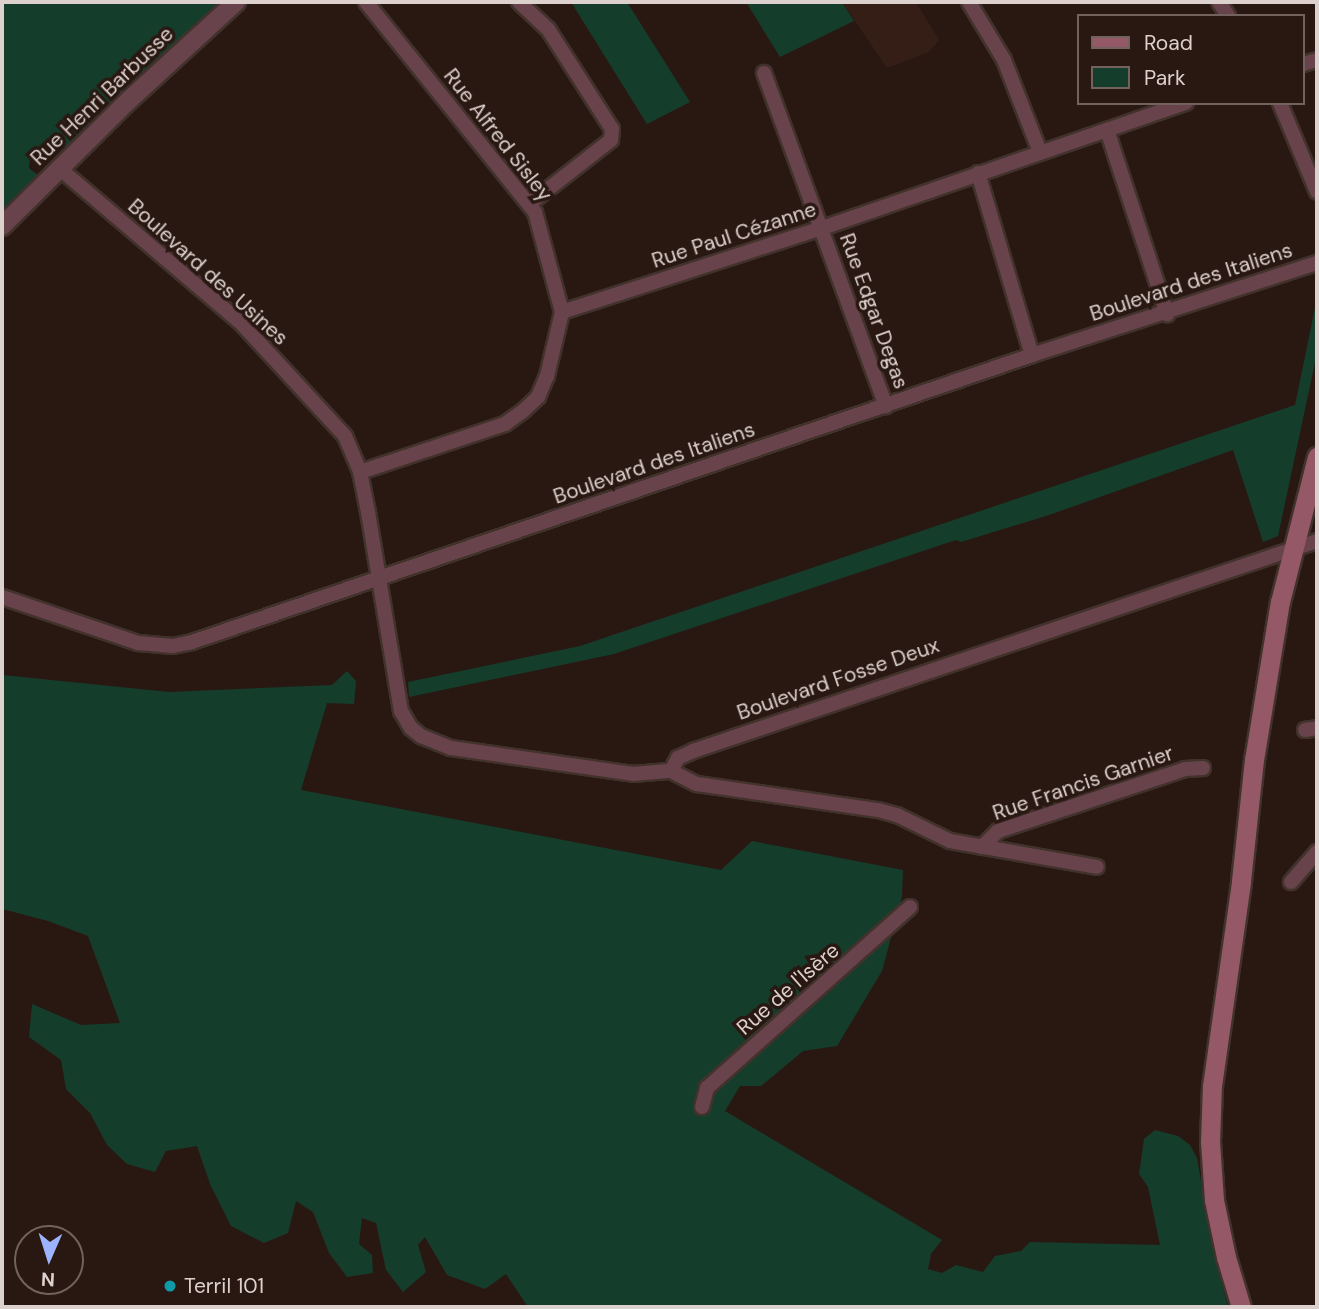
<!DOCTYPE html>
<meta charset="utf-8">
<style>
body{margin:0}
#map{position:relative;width:1319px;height:1309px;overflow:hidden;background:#291812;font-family:"DM Sans",sans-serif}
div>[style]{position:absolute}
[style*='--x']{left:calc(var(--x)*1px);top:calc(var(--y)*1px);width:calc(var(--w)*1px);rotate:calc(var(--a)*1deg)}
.built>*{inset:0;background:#351e16}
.green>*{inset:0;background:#153d2b}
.roads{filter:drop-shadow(2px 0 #42322c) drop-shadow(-2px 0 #42322c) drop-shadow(0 2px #42322c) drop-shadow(0 -2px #42322c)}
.minor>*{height:14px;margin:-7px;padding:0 7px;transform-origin:7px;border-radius:7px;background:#69434c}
.tertiary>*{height:18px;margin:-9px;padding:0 9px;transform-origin:9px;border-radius:9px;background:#69434c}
.secondary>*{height:19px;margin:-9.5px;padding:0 9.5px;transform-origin:9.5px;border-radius:9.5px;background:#945866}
.dots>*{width:19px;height:19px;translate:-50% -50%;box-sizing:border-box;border:4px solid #291812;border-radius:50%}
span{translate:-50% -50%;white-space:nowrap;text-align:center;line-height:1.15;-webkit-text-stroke:7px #291812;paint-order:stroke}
.street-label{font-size:21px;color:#ddd1cd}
.poi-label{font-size:21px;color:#ddd1cd}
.left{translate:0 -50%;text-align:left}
.frame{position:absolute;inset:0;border:4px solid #ddd1cd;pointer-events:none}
.legend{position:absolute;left:1077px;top:14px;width:228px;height:91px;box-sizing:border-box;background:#291812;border:2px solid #71625d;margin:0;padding:9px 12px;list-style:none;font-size:21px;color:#ddd1cd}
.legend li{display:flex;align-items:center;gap:14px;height:35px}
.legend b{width:35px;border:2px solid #71625d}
.north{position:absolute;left:14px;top:1225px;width:70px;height:70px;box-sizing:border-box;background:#291812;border:2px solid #71625d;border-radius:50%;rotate:183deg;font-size:19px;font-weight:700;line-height:28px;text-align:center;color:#ddd1cd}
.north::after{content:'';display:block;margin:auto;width:24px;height:32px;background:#9eb3fd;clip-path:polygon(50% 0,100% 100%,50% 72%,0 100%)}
</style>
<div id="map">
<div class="built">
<div style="clip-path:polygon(842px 2px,916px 2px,939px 40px,929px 52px,887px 68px)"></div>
</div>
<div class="green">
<div style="clip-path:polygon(2px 2px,226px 2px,162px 59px,69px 151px,55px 139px,30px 157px,29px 168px,40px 177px,2px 216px)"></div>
<div style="clip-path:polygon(571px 2px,627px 2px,690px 102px,647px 124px)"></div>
<div style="clip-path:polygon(746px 2px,842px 2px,854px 21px,780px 57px)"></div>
<div style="clip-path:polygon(1317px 298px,1317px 353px,1278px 536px,1263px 542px,1233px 450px,1049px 515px,961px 542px,956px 540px,614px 654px,409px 697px,408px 682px,580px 646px,1295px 405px)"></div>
<div style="clip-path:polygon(347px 671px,356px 681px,354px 704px,327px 703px,301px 790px,721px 870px,752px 841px,903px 870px,902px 897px,882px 971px,837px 1046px,803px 1051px,761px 1086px,740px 1086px,725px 1111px,942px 1240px,931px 1254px,928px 1269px,942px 1273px,956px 1265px,983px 1272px,995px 1256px,1021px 1251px,1030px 1242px,1160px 1245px,1148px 1187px,1139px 1174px,1144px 1139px,1155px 1130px,1178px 1136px,1190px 1145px,1197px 1158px,1213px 1250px,1228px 1307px,528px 1307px,506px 1274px,485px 1289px,447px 1275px,425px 1237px,418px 1245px,426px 1272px,403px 1292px,386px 1270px,376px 1223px,362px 1218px,359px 1244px,372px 1255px,373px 1273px,347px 1277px,329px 1253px,313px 1212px,296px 1201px,288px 1233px,264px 1243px,231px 1226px,210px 1184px,197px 1146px,166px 1151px,155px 1172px,127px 1164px,107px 1145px,90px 1113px,66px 1089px,61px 1060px,29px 1037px,32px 1004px,81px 1025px,120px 1023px,88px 936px,48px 921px,2px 909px,2px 675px,169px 692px,332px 685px)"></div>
</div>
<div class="roads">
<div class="minor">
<div style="--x:366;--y:2;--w:270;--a:51.2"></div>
<div style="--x:535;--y:212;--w:104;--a:74.9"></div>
<div style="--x:519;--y:2;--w:40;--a:43"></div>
<div style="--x:548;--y:29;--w:119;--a:57.4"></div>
<div style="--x:612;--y:129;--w:11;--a:95"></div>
<div style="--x:611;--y:140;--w:104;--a:142"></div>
<div style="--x:969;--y:2;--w:68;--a:58.9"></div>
<div style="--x:1004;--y:60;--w:99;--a:68.6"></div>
<div style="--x:1219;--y:2;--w:17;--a:57"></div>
<div style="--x:1303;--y:64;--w:15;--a:-16"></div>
<div style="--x:764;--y:73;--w:355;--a:69.9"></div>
<div style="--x:1280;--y:103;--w:96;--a:67.4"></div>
<div style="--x:1107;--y:130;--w:194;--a:71.9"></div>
<div style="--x:59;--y:168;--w:240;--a:40.4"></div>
<div style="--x:242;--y:324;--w:152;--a:47.4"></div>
<div style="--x:345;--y:436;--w:39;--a:67"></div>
<div style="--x:360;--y:472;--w:41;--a:78.7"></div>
<div style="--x:368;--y:512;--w:202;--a:80.6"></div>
<div style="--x:401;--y:711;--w:20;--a:60"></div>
<div style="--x:411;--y:728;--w:13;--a:39"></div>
<div style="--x:421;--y:736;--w:32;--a:22"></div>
<div style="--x:451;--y:748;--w:184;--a:8.1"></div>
<div style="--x:633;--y:774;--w:38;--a:-5"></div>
<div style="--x:671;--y:771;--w:15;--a:-62"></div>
<div style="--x:678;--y:758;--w:17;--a:-25"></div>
<div style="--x:693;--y:751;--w:658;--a:-18.6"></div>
<div style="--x:978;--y:173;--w:190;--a:73.5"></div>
<div style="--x:360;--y:472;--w:153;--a:-18.3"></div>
<div style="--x:505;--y:424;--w:22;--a:-36"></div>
<div style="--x:523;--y:411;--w:21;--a:-43"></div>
<div style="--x:538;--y:397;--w:23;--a:-67"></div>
<div style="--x:547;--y:376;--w:66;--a:-76.8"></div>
<div style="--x:562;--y:312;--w:273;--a:-17.9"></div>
<div style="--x:822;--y:228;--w:385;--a:-19"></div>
<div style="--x:2;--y:597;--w:144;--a:18.7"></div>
<div style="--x:138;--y:643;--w:35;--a:5"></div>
<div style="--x:173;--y:646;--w:19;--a:-12"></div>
<div style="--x:192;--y:642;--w:888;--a:-18.86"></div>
<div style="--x:1032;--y:355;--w:299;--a:-17.9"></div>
<div style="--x:1305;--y:730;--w:12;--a:-9"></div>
<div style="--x:671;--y:771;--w:29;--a:27"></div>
<div style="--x:697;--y:784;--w:183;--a:8.2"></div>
<div style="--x:878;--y:810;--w:20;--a:15"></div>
<div style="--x:897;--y:815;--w:59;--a:26.1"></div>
<div style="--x:950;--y:841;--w:149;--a:10"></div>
<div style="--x:982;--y:847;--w:23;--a:-45"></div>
<div style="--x:998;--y:831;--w:197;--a:-18.3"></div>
<div style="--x:1185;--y:769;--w:18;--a:-3"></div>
<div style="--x:1291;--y:882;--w:40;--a:-49"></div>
<div style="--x:702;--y:1107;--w:20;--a:-75"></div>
<div style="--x:707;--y:1088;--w:272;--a:-41.7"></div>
</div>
<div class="tertiary">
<div style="--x:2;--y:226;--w:177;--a:-44.8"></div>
<div style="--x:128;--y:101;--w:147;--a:-42.5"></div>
</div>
<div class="secondary">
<div style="--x:1241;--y:1307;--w:52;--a:-106.7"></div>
<div style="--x:1226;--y:1257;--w:58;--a:-101.9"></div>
<div style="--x:1214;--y:1200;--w:58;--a:-93.9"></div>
<div style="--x:1210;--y:1142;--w:56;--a:-88"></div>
<div style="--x:1212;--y:1086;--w:207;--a:-81.9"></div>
<div style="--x:1241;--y:881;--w:122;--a:-83.9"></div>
<div style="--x:1254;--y:760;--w:160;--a:-80.7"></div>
<div style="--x:1280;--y:602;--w:150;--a:-75.7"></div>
</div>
</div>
<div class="dots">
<div style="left:170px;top:1286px;background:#0f9aa8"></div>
</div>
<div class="street-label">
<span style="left:102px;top:96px;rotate:-44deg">Rue Henri Barbusse</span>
<span style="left:498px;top:135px;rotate:52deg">Rue Alfred Sisley</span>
<span style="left:734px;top:235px;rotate:-18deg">Rue Paul Cézanne</span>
<span style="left:208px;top:272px;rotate:42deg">Boulevard des Usines</span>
<span style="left:1191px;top:282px;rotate:-18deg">Boulevard des Italiens</span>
<span style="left:874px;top:311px;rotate:70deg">Rue Edgar Degas</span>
<span style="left:654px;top:463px;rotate:-19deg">Boulevard des Italiens</span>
<span style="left:838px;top:679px;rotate:-19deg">Boulevard Fosse Deux</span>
<span style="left:1083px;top:783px;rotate:-19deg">Rue Francis Garnier</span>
<span style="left:788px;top:989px;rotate:-41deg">Rue de l'Isère</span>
</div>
<div class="poi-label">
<span class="left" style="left:184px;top:1286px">Terril 101</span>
</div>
<div class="frame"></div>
<ul class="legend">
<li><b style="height:9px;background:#945866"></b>Road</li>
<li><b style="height:19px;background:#153d2b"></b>Park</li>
</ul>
<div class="north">N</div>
</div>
